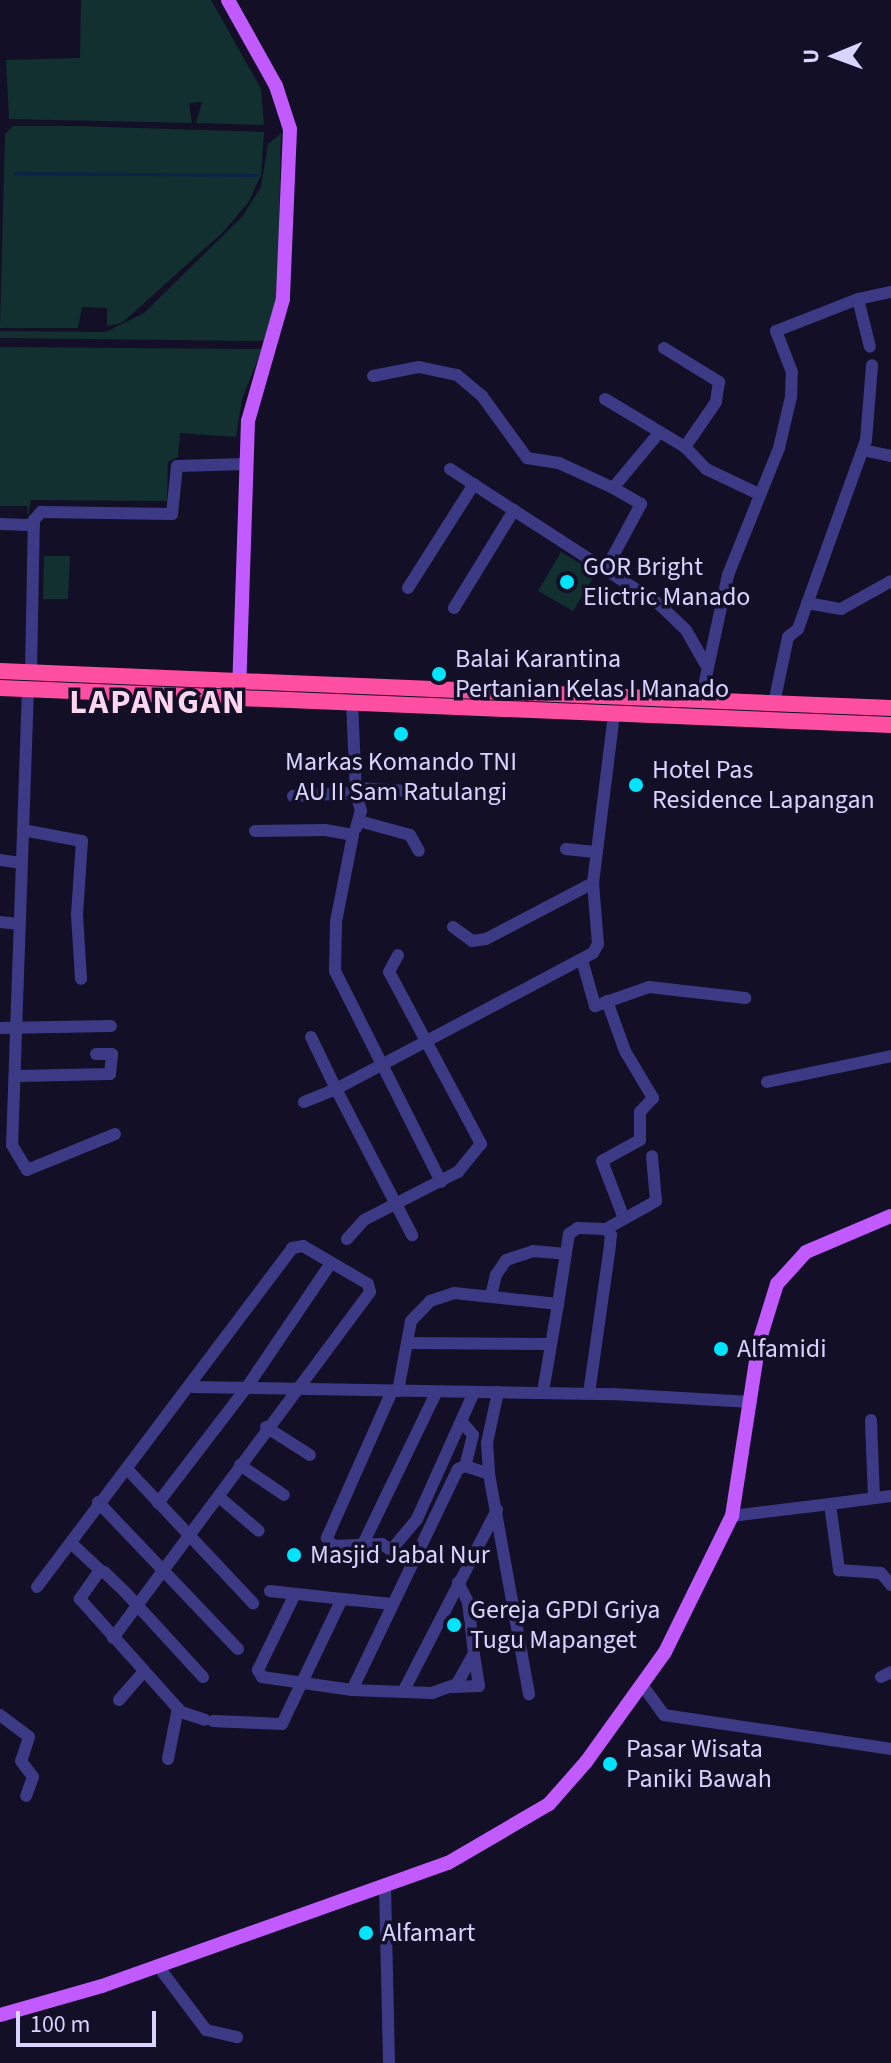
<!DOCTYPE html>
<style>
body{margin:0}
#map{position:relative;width:891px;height:2063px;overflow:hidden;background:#130f26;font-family:"Source Sans 3",sans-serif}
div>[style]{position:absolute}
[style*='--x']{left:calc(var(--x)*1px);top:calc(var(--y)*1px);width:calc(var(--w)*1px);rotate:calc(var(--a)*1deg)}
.green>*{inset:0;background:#12302f}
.stream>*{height:3px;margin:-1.5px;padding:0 1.5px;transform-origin:1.5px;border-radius:1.5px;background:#0c2248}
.minor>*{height:12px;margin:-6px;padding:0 6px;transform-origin:6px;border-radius:6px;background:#3d3a85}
.major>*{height:14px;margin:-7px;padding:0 7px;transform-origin:7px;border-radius:7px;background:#c25bff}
.highway>*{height:16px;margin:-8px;padding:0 8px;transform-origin:8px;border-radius:8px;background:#ff4fa3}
.dots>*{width:22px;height:22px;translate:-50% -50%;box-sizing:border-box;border:4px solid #130f26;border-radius:50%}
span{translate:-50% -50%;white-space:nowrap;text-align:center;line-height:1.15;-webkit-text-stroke:7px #130f26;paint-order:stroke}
.poi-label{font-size:26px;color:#d9d4ff}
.left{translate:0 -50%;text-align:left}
.district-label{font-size:34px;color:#ffd6f0;font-weight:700;letter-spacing:2px}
.north{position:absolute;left:795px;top:16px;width:80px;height:80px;-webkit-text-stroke:6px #130f26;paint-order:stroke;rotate:269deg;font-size:22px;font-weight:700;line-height:32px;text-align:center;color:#d9d4ff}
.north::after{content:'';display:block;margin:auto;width:28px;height:36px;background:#d9d4ff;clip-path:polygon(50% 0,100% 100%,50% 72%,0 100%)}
.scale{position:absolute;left:16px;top:2011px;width:140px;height:36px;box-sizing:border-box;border:4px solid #d9d4ff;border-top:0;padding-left:10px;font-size:24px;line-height:28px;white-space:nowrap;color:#d9d4ff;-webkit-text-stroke:6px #130f26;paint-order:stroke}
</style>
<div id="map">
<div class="green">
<div style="clip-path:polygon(81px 0,211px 0,261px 89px,264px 125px,196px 123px,202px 102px,189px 103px,192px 123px,9px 119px,6px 60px,80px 58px)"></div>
<div style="clip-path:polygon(75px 126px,264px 132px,261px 175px,248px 203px,223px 232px,122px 323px,107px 326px,107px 308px,82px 307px,78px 328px,0 328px,5px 134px,13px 126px)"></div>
<div style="clip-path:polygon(281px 134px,277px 313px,266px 341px,0 338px,0 331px,106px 332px,144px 313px,242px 217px,261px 187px,268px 144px)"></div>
<div style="clip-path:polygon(0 347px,262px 349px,242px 399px,236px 437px,180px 433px,178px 457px,168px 462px,167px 501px,31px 500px,28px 517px,27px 506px,0 506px)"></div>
<div style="clip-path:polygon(561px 552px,596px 573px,573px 611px,538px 591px)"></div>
<div style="clip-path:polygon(44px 556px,70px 556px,68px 599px,43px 599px)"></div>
</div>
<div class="stream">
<div style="--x:15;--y:173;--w:242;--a:0.5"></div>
</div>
<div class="minor">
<div style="--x:858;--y:299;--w:34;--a:-12"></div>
<div style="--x:664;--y:348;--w:65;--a:31.7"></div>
<div style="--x:719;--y:382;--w:20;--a:99"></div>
<div style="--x:716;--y:402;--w:55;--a:124.6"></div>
<div style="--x:373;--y:376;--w:47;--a:-11.1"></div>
<div style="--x:419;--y:367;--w:39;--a:12"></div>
<div style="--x:457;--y:375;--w:33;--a:40"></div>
<div style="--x:482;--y:396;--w:77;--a:54"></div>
<div style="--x:527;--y:458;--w:32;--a:9"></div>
<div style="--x:559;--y:463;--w:60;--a:24.8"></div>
<div style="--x:613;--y:488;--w:70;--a:-50.2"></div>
<div style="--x:605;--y:399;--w:93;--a:31"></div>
<div style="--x:685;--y:447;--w:30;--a:46"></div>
<div style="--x:706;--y:469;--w:59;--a:25.3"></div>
<div style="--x:863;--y:450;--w:29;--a:12"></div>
<div style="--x:450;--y:469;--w:250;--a:32.9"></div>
<div style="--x:660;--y:605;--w:36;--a:44"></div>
<div style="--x:686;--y:630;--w:40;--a:60.3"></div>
<div style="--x:0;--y:524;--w:34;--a:2"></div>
<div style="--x:606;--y:569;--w:74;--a:-61.7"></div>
<div style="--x:641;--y:504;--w:32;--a:-150"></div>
<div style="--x:408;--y:588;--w:123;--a:-57.6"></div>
<div style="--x:807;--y:603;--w:35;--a:10"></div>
<div style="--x:841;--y:609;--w:57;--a:-29.2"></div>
<div style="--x:454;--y:608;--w:115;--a:-58.5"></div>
<div style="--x:31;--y:671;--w:151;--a:-88.9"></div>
<div style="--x:34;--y:520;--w:11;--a:-49"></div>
<div style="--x:41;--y:512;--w:131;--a:0.9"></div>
<div style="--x:172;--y:514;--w:48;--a:-84.1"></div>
<div style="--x:177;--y:466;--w:69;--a:-1.7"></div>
<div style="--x:28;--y:689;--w:456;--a:92"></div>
<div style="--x:12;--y:1145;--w:29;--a:59"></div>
<div style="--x:27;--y:1170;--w:95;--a:-22.2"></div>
<div style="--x:701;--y:700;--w:128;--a:-77.8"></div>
<div style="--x:728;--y:575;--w:137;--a:-68.1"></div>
<div style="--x:779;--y:448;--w:52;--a:-76.8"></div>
<div style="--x:791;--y:397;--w:25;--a:-88"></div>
<div style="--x:792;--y:372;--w:44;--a:-111.3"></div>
<div style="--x:776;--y:331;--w:88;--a:-21.3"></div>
<div style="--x:858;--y:299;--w:49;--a:76"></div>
<div style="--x:774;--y:703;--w:67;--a:-78"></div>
<div style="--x:788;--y:637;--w:13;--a:-39"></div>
<div style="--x:798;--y:629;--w:201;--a:-70.2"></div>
<div style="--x:866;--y:440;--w:75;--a:-85.4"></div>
<div style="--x:356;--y:788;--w:120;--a:3.3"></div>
<div style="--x:293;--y:796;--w:63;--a:-2.7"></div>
<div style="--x:356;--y:793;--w:91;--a:-92.5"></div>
<div style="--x:359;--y:821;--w:53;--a:15.4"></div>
<div style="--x:410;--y:835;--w:18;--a:61"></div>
<div style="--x:356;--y:828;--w:18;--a:-74"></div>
<div style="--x:361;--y:811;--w:19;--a:-106"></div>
<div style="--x:23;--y:830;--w:60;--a:10.6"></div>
<div style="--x:82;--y:841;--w:74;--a:93.9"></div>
<div style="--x:77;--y:915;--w:64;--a:86.4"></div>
<div style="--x:255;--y:831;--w:70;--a:-0.8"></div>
<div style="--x:325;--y:830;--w:28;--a:10"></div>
<div style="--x:353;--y:835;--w:89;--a:101.1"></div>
<div style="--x:336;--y:922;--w:49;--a:91.2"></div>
<div style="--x:335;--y:971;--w:236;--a:63.3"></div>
<div style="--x:566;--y:849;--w:31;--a:6"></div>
<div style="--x:0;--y:860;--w:21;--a:8"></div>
<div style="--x:0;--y:922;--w:19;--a:6"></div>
<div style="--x:453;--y:927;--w:24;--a:36"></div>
<div style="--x:472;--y:941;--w:14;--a:-8"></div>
<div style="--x:486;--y:939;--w:121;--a:-27.6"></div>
<div style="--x:582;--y:960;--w:48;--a:74.2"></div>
<div style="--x:595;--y:1006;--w:57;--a:-19.4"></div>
<div style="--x:649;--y:987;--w:97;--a:6.5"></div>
<div style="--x:607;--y:1001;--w:53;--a:70.2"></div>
<div style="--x:625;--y:1051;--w:55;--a:59.2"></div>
<div style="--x:653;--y:1098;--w:19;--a:133"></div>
<div style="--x:640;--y:1112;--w:28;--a:90"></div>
<div style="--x:640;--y:1140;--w:43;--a:151.1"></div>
<div style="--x:602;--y:1161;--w:59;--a:69.1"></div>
<div style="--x:0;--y:1028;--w:111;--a:-1"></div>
<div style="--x:311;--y:1037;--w:58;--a:64.3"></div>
<div style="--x:336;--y:1089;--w:291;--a:-27.9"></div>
<div style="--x:593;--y:953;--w:10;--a:-61"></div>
<div style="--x:598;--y:944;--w:61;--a:-94.7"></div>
<div style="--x:593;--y:883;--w:169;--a:-82.9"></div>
<div style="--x:17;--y:1076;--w:93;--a:-1.2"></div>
<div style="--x:110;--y:1074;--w:20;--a:-84"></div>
<div style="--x:112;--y:1054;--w:16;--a:180"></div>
<div style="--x:767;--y:1082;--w:127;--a:-11.8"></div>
<div style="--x:304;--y:1102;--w:35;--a:-22"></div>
<div style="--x:336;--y:1089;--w:165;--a:62.5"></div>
<div style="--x:606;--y:1229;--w:57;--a:-29.2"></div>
<div style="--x:656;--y:1201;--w:45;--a:-95.1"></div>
<div style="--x:347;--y:1239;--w:25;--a:-48"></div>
<div style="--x:364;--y:1220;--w:106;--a:-27.1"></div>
<div style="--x:458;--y:1172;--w:36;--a:-51"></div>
<div style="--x:481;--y:1144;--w:195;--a:-118.1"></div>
<div style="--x:389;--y:972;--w:19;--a:-62"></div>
<div style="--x:491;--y:1296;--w:22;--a:-77"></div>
<div style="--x:496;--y:1275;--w:18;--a:-56"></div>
<div style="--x:506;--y:1260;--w:28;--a:-18"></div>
<div style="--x:533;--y:1251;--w:33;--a:5"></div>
<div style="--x:558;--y:1304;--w:71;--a:-81.1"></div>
<div style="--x:569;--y:1234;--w:11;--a:-34"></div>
<div style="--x:578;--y:1228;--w:28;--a:2"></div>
<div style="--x:606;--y:1229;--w:8;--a:50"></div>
<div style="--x:611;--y:1235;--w:18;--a:96"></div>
<div style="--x:609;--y:1253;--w:141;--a:98.1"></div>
<div style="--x:407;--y:1343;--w:143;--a:0.4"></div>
<div style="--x:193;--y:1387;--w:420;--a:1"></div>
<div style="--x:613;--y:1394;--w:138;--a:3.3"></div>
<div style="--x:392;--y:1391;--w:161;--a:113.9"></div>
<div style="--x:327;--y:1538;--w:10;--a:53"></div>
<div style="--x:333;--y:1546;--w:49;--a:-2.3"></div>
<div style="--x:382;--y:1544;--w:33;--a:35"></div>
<div style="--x:398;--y:1391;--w:71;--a:-79.5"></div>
<div style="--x:411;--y:1321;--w:28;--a:-46"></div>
<div style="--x:430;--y:1301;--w:25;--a:-18"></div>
<div style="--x:454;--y:1293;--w:105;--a:6"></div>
<div style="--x:558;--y:1304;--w:89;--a:99.7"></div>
<div style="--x:498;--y:1392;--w:52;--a:102.2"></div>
<div style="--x:487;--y:1443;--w:31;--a:86"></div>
<div style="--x:489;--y:1474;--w:224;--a:79.7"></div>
<div style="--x:871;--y:1420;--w:78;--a:87.8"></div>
<div style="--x:461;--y:1421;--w:18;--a:49"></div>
<div style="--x:473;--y:1435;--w:32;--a:104"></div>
<div style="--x:266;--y:1427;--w:52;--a:32.5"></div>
<div style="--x:240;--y:1465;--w:53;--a:34.3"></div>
<div style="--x:128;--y:1470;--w:183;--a:46.8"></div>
<div style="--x:219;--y:1497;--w:52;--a:40.4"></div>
<div style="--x:98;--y:1502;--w:203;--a:46.4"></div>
<div style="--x:158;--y:1503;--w:146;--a:-52.5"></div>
<div style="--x:247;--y:1387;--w:150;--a:-55.9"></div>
<div style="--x:830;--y:1504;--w:62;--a:-7.5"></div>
<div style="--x:732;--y:1516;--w:99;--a:-7"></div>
<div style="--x:830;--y:1504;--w:67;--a:82.2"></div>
<div style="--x:839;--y:1570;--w:42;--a:4.1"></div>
<div style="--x:881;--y:1573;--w:16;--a:50"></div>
<div style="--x:71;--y:1543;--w:42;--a:43.1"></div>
<div style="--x:363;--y:1544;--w:168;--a:-64.2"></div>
<div style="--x:392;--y:1549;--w:39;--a:-50"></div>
<div style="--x:417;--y:1519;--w:139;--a:-65.8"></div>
<div style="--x:37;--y:1587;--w:424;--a:-53"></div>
<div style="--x:292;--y:1248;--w:11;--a:-10"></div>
<div style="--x:303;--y:1246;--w:75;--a:30.3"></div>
<div style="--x:368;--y:1284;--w:8;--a:76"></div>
<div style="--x:370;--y:1292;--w:431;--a:126.6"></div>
<div style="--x:270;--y:1591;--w:72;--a:6.3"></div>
<div style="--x:295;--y:1594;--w:85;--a:116"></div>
<div style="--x:258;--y:1670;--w:8;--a:60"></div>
<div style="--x:262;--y:1677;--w:91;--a:8.2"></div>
<div style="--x:352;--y:1690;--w:80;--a:2.1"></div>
<div style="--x:432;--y:1693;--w:27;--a:-20"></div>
<div style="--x:457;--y:1684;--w:35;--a:-61"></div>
<div style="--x:474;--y:1653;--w:51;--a:-96.7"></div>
<div style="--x:468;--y:1602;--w:22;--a:-117"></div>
<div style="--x:203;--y:1677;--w:115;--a:-132.5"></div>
<div style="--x:125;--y:1592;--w:29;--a:-136"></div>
<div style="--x:104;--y:1572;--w:6;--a:171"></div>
<div style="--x:98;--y:1573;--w:32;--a:125"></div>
<div style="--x:80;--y:1599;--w:152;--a:48.2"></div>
<div style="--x:181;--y:1712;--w:25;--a:18"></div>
<div style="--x:881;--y:1677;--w:11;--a:-27"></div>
<div style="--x:643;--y:1686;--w:36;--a:54"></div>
<div style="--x:664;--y:1715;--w:230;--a:8.5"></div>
<div style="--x:453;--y:1687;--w:26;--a:-2"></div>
<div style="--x:479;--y:1686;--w:33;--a:-99"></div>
<div style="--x:352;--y:1690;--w:245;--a:-64.4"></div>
<div style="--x:458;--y:1469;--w:8;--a:-23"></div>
<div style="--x:465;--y:1466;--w:25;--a:18"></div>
<div style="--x:403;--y:1692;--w:205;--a:-62.7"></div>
<div style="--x:119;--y:1700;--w:38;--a:-49"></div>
<div style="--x:0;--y:1715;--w:36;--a:37"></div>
<div style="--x:29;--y:1737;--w:25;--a:108"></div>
<div style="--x:21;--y:1761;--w:20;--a:53"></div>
<div style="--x:33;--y:1777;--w:20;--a:110"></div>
<div style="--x:213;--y:1721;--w:69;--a:2.5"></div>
<div style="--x:282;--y:1724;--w:139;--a:-64.4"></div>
<div style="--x:342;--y:1599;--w:51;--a:5.6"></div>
<div style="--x:168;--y:1759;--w:52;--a:-78.9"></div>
<div style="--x:385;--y:1886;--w:177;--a:88.7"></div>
<div style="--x:158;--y:1966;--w:80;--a:53.1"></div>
<div style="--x:206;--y:2030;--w:32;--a:13"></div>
</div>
<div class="major">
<div style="--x:228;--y:0;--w:98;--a:60.8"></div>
<div style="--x:276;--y:86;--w:45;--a:72"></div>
<div style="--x:290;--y:129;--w:170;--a:92.4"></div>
<div style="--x:283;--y:299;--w:127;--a:106"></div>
<div style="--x:248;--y:421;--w:270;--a:91.9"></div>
<div style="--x:0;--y:2015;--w:106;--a:-15.9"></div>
<div style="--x:102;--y:1986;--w:367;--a:-19.6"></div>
<div style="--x:448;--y:1863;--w:117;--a:-30.3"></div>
<div style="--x:549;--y:1804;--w:56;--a:-48.6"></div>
<div style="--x:586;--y:1762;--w:135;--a:-54.3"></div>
<div style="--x:665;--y:1652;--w:152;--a:-63.8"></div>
<div style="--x:732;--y:1516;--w:176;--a:-81.2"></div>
<div style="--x:759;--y:1342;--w:61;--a:-72.8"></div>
<div style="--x:777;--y:1284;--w:43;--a:-47.8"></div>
<div style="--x:806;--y:1252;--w:92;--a:-23"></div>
</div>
<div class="highway">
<div style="--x:0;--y:671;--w:892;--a:2.38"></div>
<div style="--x:0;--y:688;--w:892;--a:2.38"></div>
</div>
<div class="dots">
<div style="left:567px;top:582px;background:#00e5ff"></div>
<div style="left:439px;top:674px;background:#00e5ff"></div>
<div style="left:401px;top:734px;background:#00e5ff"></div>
<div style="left:636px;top:785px;background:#00e5ff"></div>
<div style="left:721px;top:1349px;background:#00e5ff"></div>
<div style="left:294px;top:1555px;background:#00e5ff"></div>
<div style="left:454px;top:1625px;background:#00e5ff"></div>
<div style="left:610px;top:1764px;background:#00e5ff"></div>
<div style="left:366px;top:1933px;background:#00e5ff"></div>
</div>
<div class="poi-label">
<span class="left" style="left:583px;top:582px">GOR Bright<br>Elictric Manado</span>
<span class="left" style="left:455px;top:674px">Balai Karantina<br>Pertanian Kelas I Manado</span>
<span style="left:401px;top:777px">Markas Komando TNI<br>AU II Sam Ratulangi</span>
<span class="left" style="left:652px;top:785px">Hotel Pas<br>Residence Lapangan</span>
<span class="left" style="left:737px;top:1349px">Alfamidi</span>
<span class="left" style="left:310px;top:1555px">Masjid Jabal Nur</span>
<span class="left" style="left:470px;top:1625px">Gereja GPDI Griya<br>Tugu Mapanget</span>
<span class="left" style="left:626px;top:1764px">Pasar Wisata<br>Paniki Bawah</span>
<span class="left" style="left:382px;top:1933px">Alfamart</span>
</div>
<div class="district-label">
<span style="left:158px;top:703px">LAPANGAN</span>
</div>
<div class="north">U</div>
<div class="scale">100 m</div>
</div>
